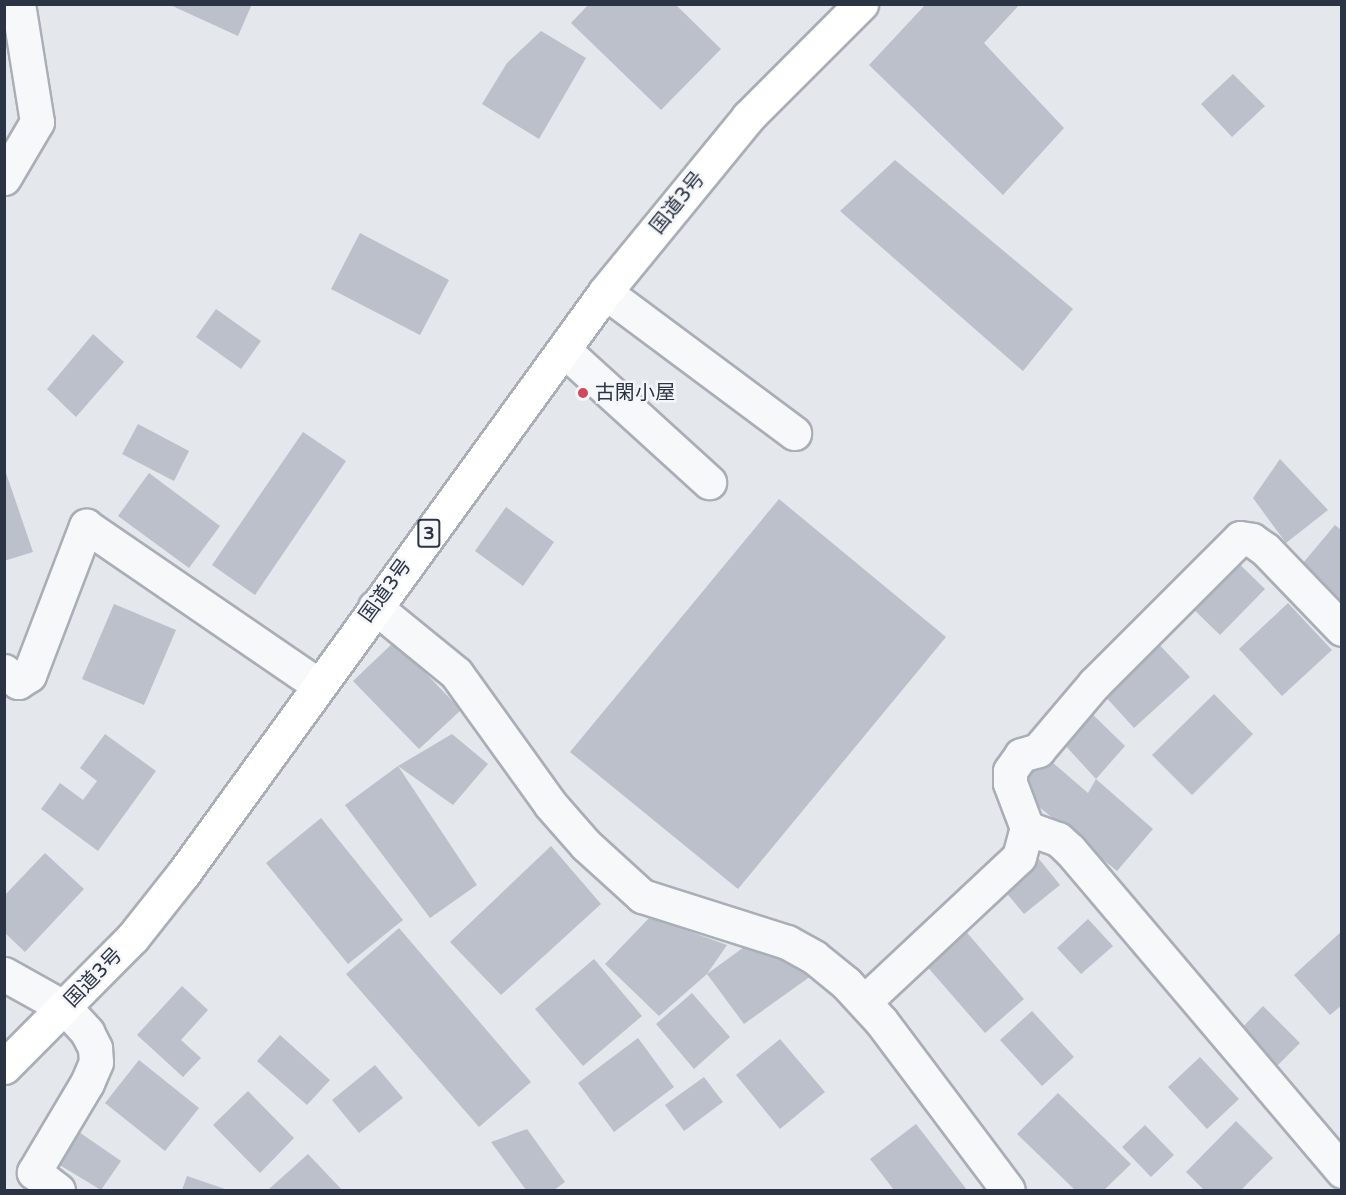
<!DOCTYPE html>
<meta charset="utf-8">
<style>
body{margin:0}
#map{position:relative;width:1346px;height:1195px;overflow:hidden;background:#e4e7ec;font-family:"Varela Round","Noto Sans JP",sans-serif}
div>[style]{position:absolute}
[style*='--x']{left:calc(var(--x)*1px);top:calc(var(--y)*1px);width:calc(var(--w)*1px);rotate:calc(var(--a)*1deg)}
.building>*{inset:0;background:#bbc0ca}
.roads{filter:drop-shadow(2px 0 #a9aeb7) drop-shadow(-2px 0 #a9aeb7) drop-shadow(0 2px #a9aeb7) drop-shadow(0 -2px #a9aeb7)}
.minor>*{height:33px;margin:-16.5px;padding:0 16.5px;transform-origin:16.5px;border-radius:16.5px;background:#f7f8fa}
.trunk>*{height:33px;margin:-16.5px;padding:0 16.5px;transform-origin:16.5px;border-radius:16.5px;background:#fff}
.dots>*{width:16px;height:16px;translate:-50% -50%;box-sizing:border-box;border:3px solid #f4f6f9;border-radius:50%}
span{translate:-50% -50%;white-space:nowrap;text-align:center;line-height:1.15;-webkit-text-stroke:5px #f4f6f9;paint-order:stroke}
.shield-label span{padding:2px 4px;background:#f4f6f9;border:2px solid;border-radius:4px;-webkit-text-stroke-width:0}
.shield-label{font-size:18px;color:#2b3445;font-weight:700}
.street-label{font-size:20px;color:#2b3445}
.poi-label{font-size:20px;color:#2b3445}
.left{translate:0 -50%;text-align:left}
.frame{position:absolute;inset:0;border:6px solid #2b3445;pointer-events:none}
</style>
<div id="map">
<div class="building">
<div style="clip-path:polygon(168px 4px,252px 4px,238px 36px)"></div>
<div style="clip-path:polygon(589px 4px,675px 4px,721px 49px,661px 110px,571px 23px)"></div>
<div style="clip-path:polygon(926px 4px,1020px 4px,984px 43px,1064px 128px,1003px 195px,869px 65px)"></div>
<div style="clip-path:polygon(541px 31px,586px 58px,539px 139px,482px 104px,507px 63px)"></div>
<div style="clip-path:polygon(1233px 74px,1265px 106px,1232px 137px,1201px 104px)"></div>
<div style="clip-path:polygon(895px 160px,1073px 309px,1023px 371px,840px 211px)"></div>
<div style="clip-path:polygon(360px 233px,449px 280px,420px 335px,331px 289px)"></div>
<div style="clip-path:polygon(216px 309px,261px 341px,241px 369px,196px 337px)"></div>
<div style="clip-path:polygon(93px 334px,124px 362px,76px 417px,47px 389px)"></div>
<div style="clip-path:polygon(138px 424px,189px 451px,174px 481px,122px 454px)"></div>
<div style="clip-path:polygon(303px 432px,346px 461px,255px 595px,212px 565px)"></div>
<div style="clip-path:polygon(1280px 459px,1328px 510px,1286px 543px,1253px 498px)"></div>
<div style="clip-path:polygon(4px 467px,33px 552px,4px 561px)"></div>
<div style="clip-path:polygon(149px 473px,220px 526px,189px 568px,118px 516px)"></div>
<div style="clip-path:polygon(779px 499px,946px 637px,738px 889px,570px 752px)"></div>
<div style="clip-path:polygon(506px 507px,554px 542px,523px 586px,475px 551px)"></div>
<div style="clip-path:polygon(1335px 525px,1342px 531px,1342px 609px,1297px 570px)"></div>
<div style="clip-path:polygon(1228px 553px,1265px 589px,1220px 635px,1183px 599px)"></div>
<div style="clip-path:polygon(1288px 603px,1332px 650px,1282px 696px,1239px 649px)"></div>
<div style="clip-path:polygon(114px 604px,176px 630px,144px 705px,82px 679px)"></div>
<div style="clip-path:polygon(1149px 634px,1190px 677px,1134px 728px,1094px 684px)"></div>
<div style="clip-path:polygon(395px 641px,461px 710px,419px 749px,353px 681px)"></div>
<div style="clip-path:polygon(1214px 694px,1253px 734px,1192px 795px,1152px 755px)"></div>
<div style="clip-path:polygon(1080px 702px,1125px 746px,1096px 779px,1051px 730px)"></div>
<div style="clip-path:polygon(105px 734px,156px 771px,98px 851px,41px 809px,60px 783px,83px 800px,97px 781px,80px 768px)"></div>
<div style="clip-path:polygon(452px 734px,488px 764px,453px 805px,398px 766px)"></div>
<div style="clip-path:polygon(1038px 750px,1088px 793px,1096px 779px,1153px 829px,1117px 871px,1010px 783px)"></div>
<div style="clip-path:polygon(398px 766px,477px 885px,430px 918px,345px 805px)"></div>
<div style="clip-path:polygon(321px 818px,403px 920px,348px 964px,266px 863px)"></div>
<div style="clip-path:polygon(551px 846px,601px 904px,501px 995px,450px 942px)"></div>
<div style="clip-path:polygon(45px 853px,84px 889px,25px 952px,4px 932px,4px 896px)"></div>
<div style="clip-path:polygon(1035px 854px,1060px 885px,1024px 914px,999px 884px)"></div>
<div style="clip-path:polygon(650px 917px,727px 945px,707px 974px,762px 934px,811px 976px,744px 1024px,707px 974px,659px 1016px,605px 964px)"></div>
<div style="clip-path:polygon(1088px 919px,1113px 946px,1081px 974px,1057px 948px)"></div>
<div style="clip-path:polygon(399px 928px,531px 1082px,479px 1127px,346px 974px)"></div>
<div style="clip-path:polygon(963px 928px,1024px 999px,985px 1033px,924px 963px)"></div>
<div style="clip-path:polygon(1342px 931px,1342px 1005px,1330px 1015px,1294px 975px)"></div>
<div style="clip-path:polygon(594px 959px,642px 1016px,583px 1066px,535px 1009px)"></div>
<div style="clip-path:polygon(182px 986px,208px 1010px,181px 1040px,201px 1058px,183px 1077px,137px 1035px)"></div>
<div style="clip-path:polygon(692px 993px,730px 1037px,694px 1069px,656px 1024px)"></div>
<div style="clip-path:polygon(1263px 1006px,1300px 1043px,1274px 1069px,1237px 1033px)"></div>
<div style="clip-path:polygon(1032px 1011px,1074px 1057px,1042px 1086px,1000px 1040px)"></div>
<div style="clip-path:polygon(280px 1035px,330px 1080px,307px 1105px,257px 1061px)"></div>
<div style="clip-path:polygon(638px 1038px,674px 1087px,614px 1132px,578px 1083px)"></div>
<div style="clip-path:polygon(780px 1039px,825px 1092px,780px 1129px,736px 1075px)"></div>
<div style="clip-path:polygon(1200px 1057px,1239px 1099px,1207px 1129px,1168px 1087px)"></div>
<div style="clip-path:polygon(139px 1060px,199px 1108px,165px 1151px,105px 1103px)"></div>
<div style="clip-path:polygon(375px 1065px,403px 1098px,359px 1133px,332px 1100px)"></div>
<div style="clip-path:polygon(704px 1077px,723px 1102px,684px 1131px,665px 1105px)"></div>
<div style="clip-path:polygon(248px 1091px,294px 1138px,260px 1173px,213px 1125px)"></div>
<div style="clip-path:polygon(1058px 1093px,1131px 1164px,1104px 1190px,1075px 1190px,1017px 1134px)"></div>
<div style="clip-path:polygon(1236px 1121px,1273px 1158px,1241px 1190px,1204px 1190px,1186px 1172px)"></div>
<div style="clip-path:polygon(916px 1124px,967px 1190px,894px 1190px,870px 1159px)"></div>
<div style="clip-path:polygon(1145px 1125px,1174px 1155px,1151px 1177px,1122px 1147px)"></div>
<div style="clip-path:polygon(527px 1129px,565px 1182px,554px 1190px,526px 1190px,491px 1142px)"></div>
<div style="clip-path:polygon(79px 1132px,121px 1161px,101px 1190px,58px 1164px)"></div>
<div style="clip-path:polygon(308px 1154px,342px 1190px,268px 1190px)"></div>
<div style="clip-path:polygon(187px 1176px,228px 1190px,182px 1190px)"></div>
</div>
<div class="roads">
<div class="minor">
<div style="--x:4;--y:178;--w:65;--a:-59.5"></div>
<div style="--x:37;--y:122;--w:120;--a:-99.1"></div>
<div style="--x:605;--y:292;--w:236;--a:36.7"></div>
<div style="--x:565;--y:351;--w:195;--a:42.3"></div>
<div style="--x:375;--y:607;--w:104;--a:39.2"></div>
<div style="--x:456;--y:673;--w:161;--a:54.3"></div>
<div style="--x:550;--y:804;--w:55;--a:48.7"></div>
<div style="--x:586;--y:845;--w:76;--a:42.3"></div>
<div style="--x:642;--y:896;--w:152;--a:17.6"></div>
<div style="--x:787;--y:942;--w:31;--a:29"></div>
<div style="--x:814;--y:957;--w:41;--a:39.1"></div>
<div style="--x:846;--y:983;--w:52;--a:47.4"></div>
<div style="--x:881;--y:1021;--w:211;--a:53.1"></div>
<div style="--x:4;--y:671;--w:18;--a:38"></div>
<div style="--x:18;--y:682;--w:13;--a:-32"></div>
<div style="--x:29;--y:675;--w:160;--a:-69.1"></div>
<div style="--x:86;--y:526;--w:281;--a:34.4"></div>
<div style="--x:1027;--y:828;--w:33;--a:20"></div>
<div style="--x:1058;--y:839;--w:16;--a:43"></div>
<div style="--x:1070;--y:850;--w:421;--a:49.7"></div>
<div style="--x:4;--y:974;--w:70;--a:29.1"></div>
<div style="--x:65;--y:1008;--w:33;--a:47"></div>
<div style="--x:87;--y:1032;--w:18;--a:63"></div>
<div style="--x:95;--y:1048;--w:14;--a:86"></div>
<div style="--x:96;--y:1062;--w:23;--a:113"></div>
<div style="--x:87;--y:1083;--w:104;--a:120.8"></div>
<div style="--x:34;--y:1172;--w:30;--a:37"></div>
<div style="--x:864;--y:1002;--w:212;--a:-43.1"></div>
<div style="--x:1019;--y:857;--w:30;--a:-75"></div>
<div style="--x:1027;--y:828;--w:48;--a:-110.7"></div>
<div style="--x:1010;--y:783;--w:12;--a:-90"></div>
<div style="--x:1010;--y:771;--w:19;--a:-55"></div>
<div style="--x:1021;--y:755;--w:18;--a:-16"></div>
<div style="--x:1038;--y:750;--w:87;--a:-49.7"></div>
<div style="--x:1094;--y:684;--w:206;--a:-45"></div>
<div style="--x:1240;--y:538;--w:12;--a:9"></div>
<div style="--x:1252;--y:540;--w:16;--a:35"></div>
<div style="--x:1265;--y:549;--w:111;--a:46.1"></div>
</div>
<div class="trunk">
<div style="--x:4;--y:1067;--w:183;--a:-45.2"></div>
<div style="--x:133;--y:937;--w:80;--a:-51.6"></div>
<div style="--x:183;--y:874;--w:719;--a:-54.05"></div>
<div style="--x:605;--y:292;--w:226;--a:-50.7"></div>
<div style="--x:748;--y:117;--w:160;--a:-45"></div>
</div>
</div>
<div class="dots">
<div style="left:583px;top:393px;background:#d1495b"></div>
</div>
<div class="shield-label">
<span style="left:429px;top:533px">3</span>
</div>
<div class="street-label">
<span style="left:678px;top:203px;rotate:-51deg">国道3号</span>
<span style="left:386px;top:591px;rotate:-54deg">国道3号</span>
<span style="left:94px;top:978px;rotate:-46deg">国道3号</span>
</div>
<div class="poi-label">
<span class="left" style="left:595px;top:393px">古閑小屋</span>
</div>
<div class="frame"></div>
</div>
